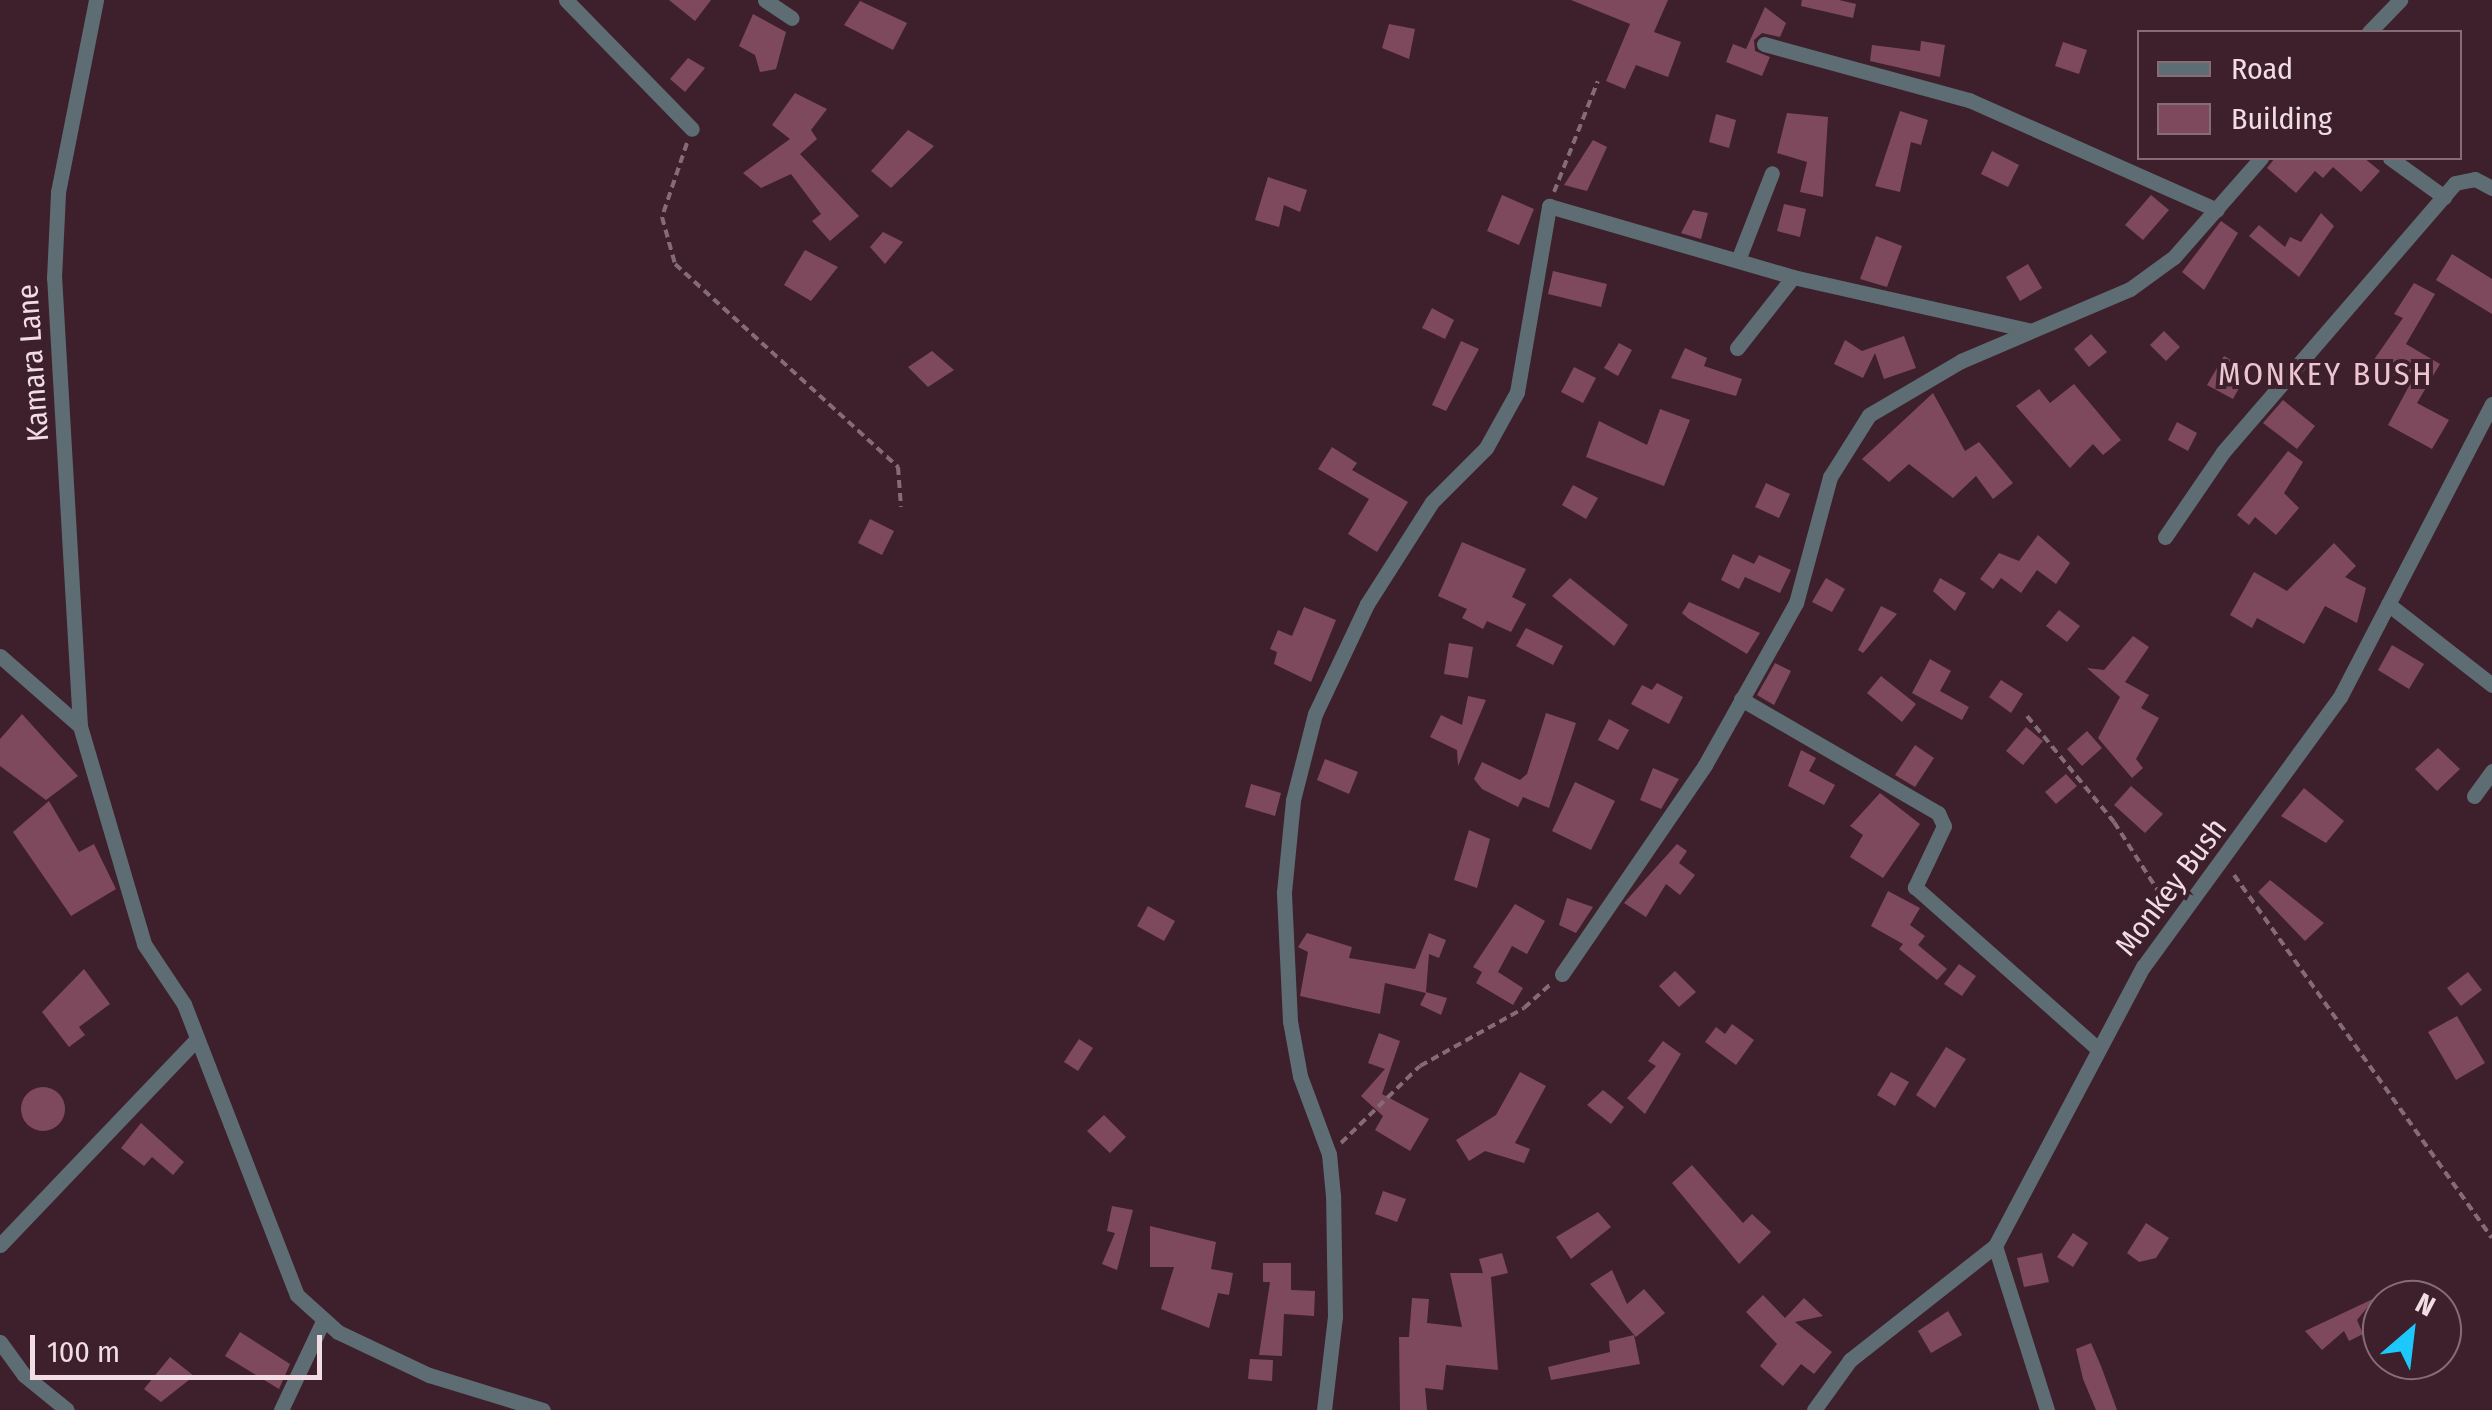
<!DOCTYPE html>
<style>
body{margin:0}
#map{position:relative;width:2492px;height:1410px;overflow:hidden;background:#3d202b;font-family:"Fira Sans Condensed",sans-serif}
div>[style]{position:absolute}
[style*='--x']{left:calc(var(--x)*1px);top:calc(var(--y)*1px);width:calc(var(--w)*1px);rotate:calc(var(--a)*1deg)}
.building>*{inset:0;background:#7f495d}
.round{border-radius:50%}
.path>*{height:4px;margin-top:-2px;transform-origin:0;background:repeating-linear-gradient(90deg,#846b74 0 8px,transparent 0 13px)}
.minor>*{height:15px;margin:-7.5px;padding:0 7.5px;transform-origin:7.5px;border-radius:7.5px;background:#5e6d74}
span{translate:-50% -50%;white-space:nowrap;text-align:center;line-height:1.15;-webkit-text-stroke:8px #3d202b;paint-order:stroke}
.street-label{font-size:30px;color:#f1dde3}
.neighbourhood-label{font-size:32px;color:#ecc5d1;letter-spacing:2.5px}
.legend{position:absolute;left:2137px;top:30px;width:325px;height:130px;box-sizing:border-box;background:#3d202b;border:2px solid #856c75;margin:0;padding:12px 18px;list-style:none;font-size:30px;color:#f1dde3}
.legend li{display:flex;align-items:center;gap:20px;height:50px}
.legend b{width:50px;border:2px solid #856c75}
.north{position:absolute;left:2362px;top:1280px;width:100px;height:100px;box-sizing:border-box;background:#3d202b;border:2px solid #856c75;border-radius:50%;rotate:28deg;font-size:28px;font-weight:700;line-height:40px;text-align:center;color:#f1dde3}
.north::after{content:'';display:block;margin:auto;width:35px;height:45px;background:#1dc9fc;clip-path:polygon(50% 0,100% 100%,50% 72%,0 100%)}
.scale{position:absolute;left:30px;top:1335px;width:292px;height:45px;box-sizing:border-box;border:5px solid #f1dde3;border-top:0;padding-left:12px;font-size:30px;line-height:35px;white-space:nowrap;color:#f1dde3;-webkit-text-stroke:8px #3d202b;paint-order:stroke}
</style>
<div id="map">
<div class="building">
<div style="clip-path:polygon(669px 0,711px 0,695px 21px)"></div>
<div style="clip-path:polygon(1571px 0,1668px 0,1654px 32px,1681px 42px,1668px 77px,1636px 65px,1625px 89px,1606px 81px,1630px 24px)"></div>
<div style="clip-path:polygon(1802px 0,1839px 0,1856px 4px,1853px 18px,1801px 6px)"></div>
<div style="clip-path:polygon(860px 1px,907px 23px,893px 50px,844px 25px)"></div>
<div style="clip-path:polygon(1765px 7px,1786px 23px,1780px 37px,1762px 33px,1754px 40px,1755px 51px,1770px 57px,1762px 76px,1726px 62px,1733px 44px,1746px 49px)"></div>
<div style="clip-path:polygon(753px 14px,786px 32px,776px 69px,760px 72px,755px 55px,739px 46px)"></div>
<div style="clip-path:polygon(1389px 24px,1415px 29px,1409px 59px,1382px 48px)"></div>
<div style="clip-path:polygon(1921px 41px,1945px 45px,1940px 77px,1870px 61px,1872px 45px,1920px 51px)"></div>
<div style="clip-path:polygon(2063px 42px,2087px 50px,2079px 74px,2055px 66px)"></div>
<div style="clip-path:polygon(688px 58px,705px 68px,685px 92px,670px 79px)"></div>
<div style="clip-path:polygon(795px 93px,827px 109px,811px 130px,817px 139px,800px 154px,859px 216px,830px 241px,812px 221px,821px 214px,791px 174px,761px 188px,743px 173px,790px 139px,772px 125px)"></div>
<div style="clip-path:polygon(1900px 111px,1928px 120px,1921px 145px,1911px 142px,1900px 192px,1875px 186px)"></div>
<div style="clip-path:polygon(1787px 113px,1828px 117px,1823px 197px,1800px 192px,1807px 162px,1777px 153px)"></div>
<div style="clip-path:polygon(1716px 114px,1736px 120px,1729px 148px,1709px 142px)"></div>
<div style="clip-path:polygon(908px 130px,934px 146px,891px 188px,871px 171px)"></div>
<div style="clip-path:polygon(1593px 140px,1607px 147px,1587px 191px,1564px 185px)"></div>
<div style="clip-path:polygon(1992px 151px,2019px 165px,2008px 187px,1981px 174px)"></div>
<div style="clip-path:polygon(2275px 158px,2364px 158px,2380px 171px,2361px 192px,2333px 167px,2323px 178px,2315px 171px,2296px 193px,2267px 168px)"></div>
<div style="clip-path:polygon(1268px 177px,1307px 190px,1300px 212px,1284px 205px,1279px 227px,1255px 220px)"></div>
<div style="clip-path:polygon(1502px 195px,1534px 209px,1519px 245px,1487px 231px)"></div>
<div style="clip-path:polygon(2151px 195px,2169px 210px,2143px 240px,2125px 225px)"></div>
<div style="clip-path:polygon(1784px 204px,1806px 209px,1800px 237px,1777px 231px)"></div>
<div style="clip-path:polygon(1693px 210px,1708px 213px,1701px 239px,1681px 233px)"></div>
<div style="clip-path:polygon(2321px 213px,2334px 226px,2299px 277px,2249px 236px,2259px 225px,2285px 247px,2290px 237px,2301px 242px)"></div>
<div style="clip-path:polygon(2221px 221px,2238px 233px,2204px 290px,2182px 272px)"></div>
<div style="clip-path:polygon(883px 232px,903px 242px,885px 264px,870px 247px)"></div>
<div style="clip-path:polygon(1876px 236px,1902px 246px,1887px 287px,1860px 279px)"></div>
<div style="clip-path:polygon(805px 250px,838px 267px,811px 301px,784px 285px)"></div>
<div style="clip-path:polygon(2452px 254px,2492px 279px,2492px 314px,2436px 280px)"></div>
<div style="clip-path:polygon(2028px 264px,2042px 288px,2020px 301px,2006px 277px)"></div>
<div style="clip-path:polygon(1553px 271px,1607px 284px,1601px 307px,1548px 294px)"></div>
<div style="clip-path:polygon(2414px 283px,2435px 294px,2406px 344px,2440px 364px,2417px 403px,2449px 420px,2432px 449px,2388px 425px,2409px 386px,2373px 361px,2403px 318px,2394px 314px)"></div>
<div style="clip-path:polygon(1432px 308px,1454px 320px,1445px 339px,1422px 328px)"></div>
<div style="clip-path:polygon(2164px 331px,2180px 347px,2166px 361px,2150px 345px)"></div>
<div style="clip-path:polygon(2091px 334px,2107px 352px,2089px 367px,2074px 349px)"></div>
<div style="clip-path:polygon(1904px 336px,1916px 368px,1884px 379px,1875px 353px,1863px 378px,1834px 364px,1845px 340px,1862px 351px)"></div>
<div style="clip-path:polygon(1461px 341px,1479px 349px,1446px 411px,1432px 405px)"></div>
<div style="clip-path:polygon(1619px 343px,1632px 350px,1618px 376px,1604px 368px)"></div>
<div style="clip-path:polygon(1685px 348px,1707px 358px,1704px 366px,1742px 379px,1736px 396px,1671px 378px)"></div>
<div style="clip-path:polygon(932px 351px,954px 370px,928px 387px,908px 367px)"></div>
<div style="clip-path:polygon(2224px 356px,2249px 370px,2233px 399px,2207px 385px)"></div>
<div style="clip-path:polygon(1574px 367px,1596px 378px,1583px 403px,1561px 392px)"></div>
<div style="clip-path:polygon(2074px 384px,2121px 440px,2103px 455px,2093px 444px,2070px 468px,2016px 406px,2039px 389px,2050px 403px)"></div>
<div style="clip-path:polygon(1933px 393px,1965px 451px,1979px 442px,2013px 483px,1993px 499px,1976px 476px,1953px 498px,1909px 464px,1889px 482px,1862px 459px)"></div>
<div style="clip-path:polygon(2283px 400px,2315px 426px,2297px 449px,2263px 423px)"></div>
<div style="clip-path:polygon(1660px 409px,1690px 420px,1664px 486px,1586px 457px,1599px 421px,1647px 445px)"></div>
<div style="clip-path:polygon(2177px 422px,2197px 433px,2188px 451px,2168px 440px)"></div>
<div style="clip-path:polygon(1332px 447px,1357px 463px,1352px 470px,1408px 502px,1377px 552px,1348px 534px,1369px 499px,1318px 469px)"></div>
<div style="clip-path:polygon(2288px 451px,2303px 462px,2284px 493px,2299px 508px,2276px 535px,2255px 517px,2249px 525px,2237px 515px)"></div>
<div style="clip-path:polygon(1766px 483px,1790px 494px,1779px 518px,1755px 507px)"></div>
<div style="clip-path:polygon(1573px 485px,1598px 498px,1586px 519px,1562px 505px)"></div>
<div style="clip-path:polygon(870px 519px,894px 531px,882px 555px,858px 543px)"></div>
<div style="clip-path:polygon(2038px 535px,2070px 563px,2056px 584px,2037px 570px,2021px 593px,2001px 578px,1993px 589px,1980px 579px,1999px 553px,2019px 561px)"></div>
<div style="clip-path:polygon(1462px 542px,1526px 569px,1512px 597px,1526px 604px,1511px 632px,1487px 621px,1483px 629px,1462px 618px,1467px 609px,1438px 596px)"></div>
<div style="clip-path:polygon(2334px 543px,2356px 566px,2345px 577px,2366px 588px,2357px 623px,2325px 606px,2304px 644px,2257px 618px,2252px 628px,2230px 615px,2254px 572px,2287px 591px)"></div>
<div style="clip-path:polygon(1733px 554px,1754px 564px,1759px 555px,1791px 570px,1780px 593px,1745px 577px,1739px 589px,1721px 580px)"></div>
<div style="clip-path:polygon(1570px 578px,1628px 625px,1614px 646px,1552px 596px)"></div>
<div style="clip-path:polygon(1826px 578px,1845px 589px,1832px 612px,1812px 602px)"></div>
<div style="clip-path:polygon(1940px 578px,1966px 593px,1955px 611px,1933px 591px)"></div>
<div style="clip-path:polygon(1689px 602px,1760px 633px,1747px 654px,1689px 619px,1682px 613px)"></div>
<div style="clip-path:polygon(1881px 606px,1897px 614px,1863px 653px,1858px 650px)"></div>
<div style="clip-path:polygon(1304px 607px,1336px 620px,1311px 682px,1274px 664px,1277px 652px,1270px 649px,1278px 630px,1292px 636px)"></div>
<div style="clip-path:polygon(2059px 610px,2080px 626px,2067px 642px,2046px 626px)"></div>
<div style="clip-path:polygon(1526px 628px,1563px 646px,1553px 665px,1516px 646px)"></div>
<div style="clip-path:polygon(2133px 636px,2149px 647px,2125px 682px,2149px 695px,2141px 708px,2159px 718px,2136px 759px,2143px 768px,2132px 778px,2098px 738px,2120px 697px,2087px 668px,2104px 670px)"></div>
<div style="clip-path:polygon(1449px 643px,1473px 647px,1468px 678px,1444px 674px)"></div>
<div style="clip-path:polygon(2392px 645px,2424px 664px,2409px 689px,2378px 670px)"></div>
<div style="clip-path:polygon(1930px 659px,1951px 671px,1940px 691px,1969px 707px,1962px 720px,1912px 693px)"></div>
<div style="clip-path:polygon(1775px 663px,1791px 671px,1774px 705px,1757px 695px)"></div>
<div style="clip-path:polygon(1881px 676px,1916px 704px,1902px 722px,1867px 693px)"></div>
<div style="clip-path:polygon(2001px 680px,2023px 694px,2011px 713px,1989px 697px)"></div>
<div style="clip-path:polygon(1657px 683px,1683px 697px,1669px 724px,1631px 704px,1642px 685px,1652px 690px)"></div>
<div style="clip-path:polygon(1468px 696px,1486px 700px,1458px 766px,1457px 750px,1430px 737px,1441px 715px,1462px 725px)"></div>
<div style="clip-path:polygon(1546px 713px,1576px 723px,1549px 808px,1523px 797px,1518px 807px,1482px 789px,1474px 779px,1482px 762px,1520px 780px,1527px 774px)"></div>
<div style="clip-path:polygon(22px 714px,78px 776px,46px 800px,0 766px,0 739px)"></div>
<div style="clip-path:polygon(1609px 719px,1629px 730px,1618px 750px,1598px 740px)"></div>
<div style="clip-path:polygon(2026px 727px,2043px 741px,2023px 765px,2006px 751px)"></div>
<div style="clip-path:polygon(2087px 731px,2102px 748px,2082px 766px,2067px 749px)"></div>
<div style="clip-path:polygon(1915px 745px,1934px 758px,1915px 787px,1895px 775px)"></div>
<div style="clip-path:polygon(2438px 748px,2460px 769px,2437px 791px,2415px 769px)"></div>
<div style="clip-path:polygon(1801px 750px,1816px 758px,1809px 771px,1835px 785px,1824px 805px,1788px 786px)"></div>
<div style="clip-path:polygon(1325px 759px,1358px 772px,1349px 794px,1317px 780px)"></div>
<div style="clip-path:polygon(1653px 768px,1679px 779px,1661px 809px,1640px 800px)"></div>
<div style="clip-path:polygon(2066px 774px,2077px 786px,2056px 804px,2045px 792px)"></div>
<div style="clip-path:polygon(1575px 782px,1615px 801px,1591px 850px,1552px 831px)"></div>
<div style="clip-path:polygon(1251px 784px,1281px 793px,1275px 816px,1245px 807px)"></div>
<div style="clip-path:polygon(2131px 786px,2163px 814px,2145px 833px,2114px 805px)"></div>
<div style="clip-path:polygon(2304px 788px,2344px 821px,2326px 843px,2281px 816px)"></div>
<div style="clip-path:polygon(1880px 793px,1920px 824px,1883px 878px,1850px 857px,1863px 835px,1850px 826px)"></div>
<div style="clip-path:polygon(49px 801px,79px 852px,94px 844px,116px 889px,71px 916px,13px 832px)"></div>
<div style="clip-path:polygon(1469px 830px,1490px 839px,1477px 888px,1454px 880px)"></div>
<div style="clip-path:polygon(1677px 844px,1687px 851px,1679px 863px,1695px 875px,1680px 895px,1666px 884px,1646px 917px,1624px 903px)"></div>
<div style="clip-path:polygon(2270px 880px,2324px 923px,2305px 941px,2258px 892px)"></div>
<div style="clip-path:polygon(1888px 891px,1920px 908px,1910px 925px,1925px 936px,1918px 945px,1947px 969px,1937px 980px,1899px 949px,1903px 944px,1871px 926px)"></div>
<div style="clip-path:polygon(1567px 898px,1593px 907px,1576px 933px,1559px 925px)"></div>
<div style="clip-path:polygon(1515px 904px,1545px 921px,1527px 954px,1512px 946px,1498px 972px,1523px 988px,1513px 1005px,1476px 983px,1482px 972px,1473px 967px)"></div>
<div style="clip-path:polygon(1148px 906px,1175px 921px,1164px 941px,1137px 926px)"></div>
<div style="clip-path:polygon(1307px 933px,1352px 947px,1349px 958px,1415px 969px,1429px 933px,1446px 940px,1439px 958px,1429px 954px,1426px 992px,1447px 998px,1441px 1015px,1420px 1005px,1426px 993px,1385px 983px,1380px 1014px,1300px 996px,1308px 952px,1298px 947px)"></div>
<div style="clip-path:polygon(1959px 964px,1976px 976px,1962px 996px,1944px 984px)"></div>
<div style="clip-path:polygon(84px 969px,110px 1004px,79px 1027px,85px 1035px,69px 1047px,42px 1012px)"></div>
<div style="clip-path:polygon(1675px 971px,1696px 992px,1679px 1007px,1659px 986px)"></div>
<div style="clip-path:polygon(2468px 972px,2482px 990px,2461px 1006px,2447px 988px)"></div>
<div style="clip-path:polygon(2457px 1016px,2485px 1063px,2456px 1080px,2428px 1032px)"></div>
<div style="clip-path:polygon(1732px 1024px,1754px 1040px,1736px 1065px,1705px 1042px,1716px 1027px,1725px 1034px)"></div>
<div style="clip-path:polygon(1379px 1033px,1400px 1041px,1382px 1094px,1429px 1119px,1410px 1151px,1375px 1130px,1383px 1116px,1361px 1096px,1385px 1069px,1368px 1063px)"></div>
<div style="clip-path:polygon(1079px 1039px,1093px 1048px,1078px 1071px,1064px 1062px)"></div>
<div style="clip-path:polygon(1663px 1041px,1681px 1054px,1645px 1114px,1627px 1098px,1656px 1066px,1648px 1061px)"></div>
<div style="clip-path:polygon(1946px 1047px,1966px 1059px,1935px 1108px,1916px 1095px)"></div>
<div style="clip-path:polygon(1520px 1072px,1546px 1086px,1515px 1143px,1530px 1149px,1524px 1163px,1485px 1151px,1469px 1161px,1456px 1140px,1496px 1115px)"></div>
<div style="clip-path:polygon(1891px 1072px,1909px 1082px,1895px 1106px,1877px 1095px)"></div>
<div class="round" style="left:21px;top:1087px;width:44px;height:44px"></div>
<div style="clip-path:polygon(1603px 1090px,1624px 1107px,1611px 1124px,1587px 1105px)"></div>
<div style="clip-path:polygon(1104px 1115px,1126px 1137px,1110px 1153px,1087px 1131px)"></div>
<div style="clip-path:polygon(141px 1123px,184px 1162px,173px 1175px,152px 1157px,144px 1166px,121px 1148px)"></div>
<div style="clip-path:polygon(1692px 1165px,1743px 1223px,1752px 1214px,1771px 1232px,1739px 1264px,1672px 1183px)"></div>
<div style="clip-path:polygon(1383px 1191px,1406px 1199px,1397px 1222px,1375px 1214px)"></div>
<div style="clip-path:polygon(1112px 1206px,1133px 1210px,1117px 1270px,1102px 1264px,1115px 1233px,1107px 1231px)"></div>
<div style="clip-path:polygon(1598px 1212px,1611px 1227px,1571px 1259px,1556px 1237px)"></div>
<div style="clip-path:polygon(2146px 1223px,2169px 1238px,2156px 1258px,2139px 1262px,2127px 1253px)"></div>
<div style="clip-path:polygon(1150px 1226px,1216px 1242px,1211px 1269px,1233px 1273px,1229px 1295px,1218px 1293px,1209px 1328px,1161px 1309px,1174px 1267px,1150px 1267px)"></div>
<div style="clip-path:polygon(2073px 1233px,2088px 1243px,2073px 1267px,2057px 1257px)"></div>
<div style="clip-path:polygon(1502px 1253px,1508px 1273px,1491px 1277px,1498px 1370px,1446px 1365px,1443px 1390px,1425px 1388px,1427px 1410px,1400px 1410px,1399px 1337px,1409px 1337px,1412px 1298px,1429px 1299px,1427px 1323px,1462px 1327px,1450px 1273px,1483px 1273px,1479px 1259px)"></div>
<div style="clip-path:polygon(2042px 1253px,2049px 1282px,2024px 1287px,2017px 1258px)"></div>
<div style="clip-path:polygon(1263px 1263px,1291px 1263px,1291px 1290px,1315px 1291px,1314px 1316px,1284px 1314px,1282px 1356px,1259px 1355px,1270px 1282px,1263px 1282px)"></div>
<div style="clip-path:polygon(1612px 1270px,1627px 1304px,1644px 1289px,1665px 1313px,1636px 1337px,1590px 1284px)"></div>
<div style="clip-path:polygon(1763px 1295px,1785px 1318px,1804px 1298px,1823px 1316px,1795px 1322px,1832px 1352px,1814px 1374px,1801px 1364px,1783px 1386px,1760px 1366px,1777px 1344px,1746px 1312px)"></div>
<div style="clip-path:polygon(2375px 1298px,2357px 1320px,2363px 1334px,2349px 1341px,2344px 1331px,2322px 1350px,2305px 1331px)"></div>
<div style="clip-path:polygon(1948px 1311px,1962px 1335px,1931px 1353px,1918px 1331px)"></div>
<div style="clip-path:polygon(240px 1332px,290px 1364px,279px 1389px,225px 1356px)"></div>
<div style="clip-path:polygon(1634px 1335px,1640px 1364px,1551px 1380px,1548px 1367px,1610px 1352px,1609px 1341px)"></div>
<div style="clip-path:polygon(2091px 1343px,2101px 1366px,2117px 1410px,2096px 1410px,2083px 1379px,2076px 1349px)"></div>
<div style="clip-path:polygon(170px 1357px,194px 1376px,161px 1402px,144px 1389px)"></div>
<div style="clip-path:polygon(1250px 1359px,1273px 1360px,1272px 1381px,1248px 1379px)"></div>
</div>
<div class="path">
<div style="--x:687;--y:143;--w:78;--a:108.7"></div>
<div style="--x:662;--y:217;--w:49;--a:74.5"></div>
<div style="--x:675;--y:264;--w:302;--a:42.3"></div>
<div style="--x:898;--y:467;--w:40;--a:85.7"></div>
<div style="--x:1554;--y:192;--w:119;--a:-68.4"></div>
<div style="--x:2027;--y:716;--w:137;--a:50.6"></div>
<div style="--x:2114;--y:822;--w:98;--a:57.4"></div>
<div style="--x:2234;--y:875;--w:445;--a:54.6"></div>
<div style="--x:1341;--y:1143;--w:110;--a:-44.3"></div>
<div style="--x:1420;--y:1066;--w:119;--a:-29.1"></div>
<div style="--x:1524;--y:1008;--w:36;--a:-42"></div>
</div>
<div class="minor">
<div style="--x:566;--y:0;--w:180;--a:45.7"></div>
<div style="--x:765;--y:0;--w:32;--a:34"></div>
<div style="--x:2369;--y:32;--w:45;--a:-45.9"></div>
<div style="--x:1764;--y:44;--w:213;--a:15.3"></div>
<div style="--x:1969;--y:100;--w:271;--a:23.9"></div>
<div style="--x:2390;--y:158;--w:67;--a:35.8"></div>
<div style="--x:1738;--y:260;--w:93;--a:-68.7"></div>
<div style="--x:1737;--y:348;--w:90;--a:-51.7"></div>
<div style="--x:2165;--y:537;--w:103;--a:-55.7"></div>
<div style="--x:2223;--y:452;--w:355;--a:-49.2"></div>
<div style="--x:2455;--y:183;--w:20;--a:-11"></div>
<div style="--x:2475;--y:179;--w:19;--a:28"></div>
<div style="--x:2388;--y:604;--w:132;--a:37.9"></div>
<div style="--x:0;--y:656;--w:106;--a:41.2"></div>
<div style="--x:80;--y:726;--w:227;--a:73.6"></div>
<div style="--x:144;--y:944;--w:72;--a:56.3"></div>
<div style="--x:184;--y:1004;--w:312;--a:68.8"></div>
<div style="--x:297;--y:1295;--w:55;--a:42.1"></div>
<div style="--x:338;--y:1332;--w:101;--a:25.3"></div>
<div style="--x:429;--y:1375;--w:119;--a:17.1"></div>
<div style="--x:1741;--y:699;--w:228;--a:30.1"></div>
<div style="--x:1938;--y:813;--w:14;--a:65"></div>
<div style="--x:1944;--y:826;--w:68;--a:115.4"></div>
<div style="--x:1915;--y:887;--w:243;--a:41.5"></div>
<div style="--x:80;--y:726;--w:449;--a:-93.3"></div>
<div style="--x:54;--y:278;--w:86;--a:-87.3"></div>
<div style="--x:58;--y:192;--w:196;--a:-78.8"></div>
<div style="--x:2474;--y:796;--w:31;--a:-54"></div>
<div style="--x:1562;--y:974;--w:253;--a:-55.6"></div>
<div style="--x:1705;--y:765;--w:186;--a:-60.7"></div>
<div style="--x:1796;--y:603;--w:131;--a:-74.9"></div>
<div style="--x:1830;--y:477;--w:73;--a:-57.8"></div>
<div style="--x:1869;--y:415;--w:107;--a:-30.4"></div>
<div style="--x:1961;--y:361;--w:184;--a:-23.1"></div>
<div style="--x:2130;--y:289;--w:54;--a:-36"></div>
<div style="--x:2174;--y:257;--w:132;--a:-48.7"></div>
<div style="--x:0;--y:1245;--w:282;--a:-46.3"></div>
<div style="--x:1995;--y:1246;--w:172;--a:72.4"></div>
<div style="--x:0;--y:1342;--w:41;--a:54"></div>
<div style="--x:24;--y:1375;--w:55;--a:39.1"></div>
<div style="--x:281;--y:1410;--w:98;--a:-64.7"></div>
<div style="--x:1324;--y:1410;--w:94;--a:-83.3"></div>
<div style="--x:1335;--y:1317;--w:121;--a:-90.9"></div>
<div style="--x:1333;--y:1196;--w:42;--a:-95.4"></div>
<div style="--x:1329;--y:1154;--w:83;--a:-110.4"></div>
<div style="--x:1300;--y:1076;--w:56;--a:-100.3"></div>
<div style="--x:1290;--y:1021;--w:129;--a:-92.7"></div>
<div style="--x:1284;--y:892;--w:92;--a:-84.4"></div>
<div style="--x:1293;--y:800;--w:89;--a:-75.7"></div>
<div style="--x:1315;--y:714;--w:122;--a:-64.7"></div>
<div style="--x:1367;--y:604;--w:121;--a:-57.5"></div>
<div style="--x:1432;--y:502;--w:76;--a:-45"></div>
<div style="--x:1486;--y:448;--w:64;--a:-61"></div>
<div style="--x:1517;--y:392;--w:189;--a:-80.2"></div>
<div style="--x:1549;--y:206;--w:254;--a:16.2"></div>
<div style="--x:1793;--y:277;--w:242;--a:12.7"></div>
<div style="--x:1814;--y:1410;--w:62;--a:-54.2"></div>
<div style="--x:1850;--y:1360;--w:184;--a:-38.2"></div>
<div style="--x:1995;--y:1246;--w:316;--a:-62.1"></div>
<div style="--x:2143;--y:967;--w:334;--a:-53.9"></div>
<div style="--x:2340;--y:697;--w:330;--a:-62.6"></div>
</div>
<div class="street-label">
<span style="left:33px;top:363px;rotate:-94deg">Kamara Lane</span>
<span style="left:2171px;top:887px;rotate:-53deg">Monkey Bush</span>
</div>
<div class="neighbourhood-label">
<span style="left:2326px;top:374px">MONKEY BUSH</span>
</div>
<ul class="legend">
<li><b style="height:12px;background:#5e6d74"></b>Road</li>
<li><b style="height:28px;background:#7f495d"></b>Building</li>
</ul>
<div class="north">N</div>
<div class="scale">100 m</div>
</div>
